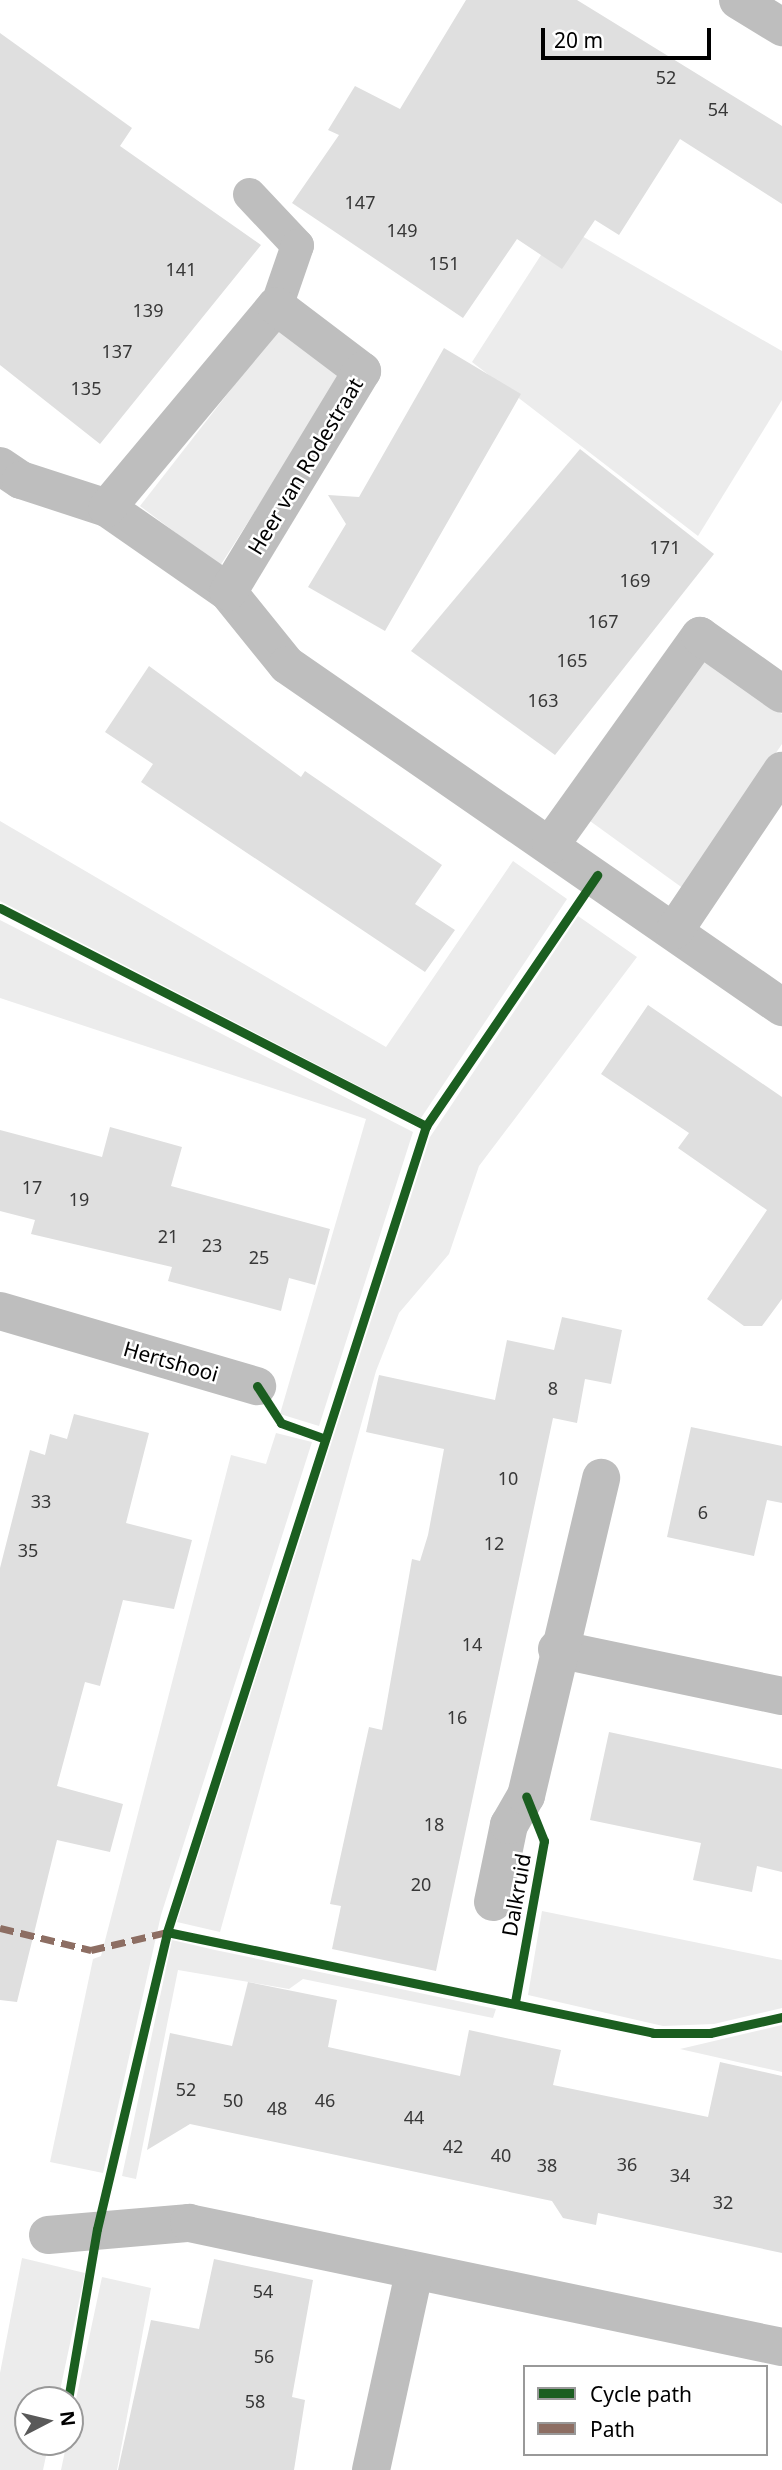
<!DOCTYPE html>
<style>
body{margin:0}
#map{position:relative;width:782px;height:2470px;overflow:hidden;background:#fff;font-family:"Noto Sans",sans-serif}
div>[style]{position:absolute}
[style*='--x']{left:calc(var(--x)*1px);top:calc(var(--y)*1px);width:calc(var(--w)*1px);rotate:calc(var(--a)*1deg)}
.green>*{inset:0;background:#ececec}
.building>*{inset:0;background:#dfdfdf}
.lane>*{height:33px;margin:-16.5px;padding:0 16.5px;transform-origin:16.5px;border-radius:16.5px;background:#bebebe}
.street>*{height:38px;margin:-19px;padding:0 19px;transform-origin:19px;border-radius:19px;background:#bebebe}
.quiet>*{height:7px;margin-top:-3.5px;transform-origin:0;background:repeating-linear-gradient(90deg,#8d6e63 0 14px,transparent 0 21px)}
.cycleway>*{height:9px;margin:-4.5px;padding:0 4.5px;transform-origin:4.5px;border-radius:4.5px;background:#1b5e20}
span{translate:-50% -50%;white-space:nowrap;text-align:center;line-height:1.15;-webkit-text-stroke:5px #fff;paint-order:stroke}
.number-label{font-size:18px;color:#383838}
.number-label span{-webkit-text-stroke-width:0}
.street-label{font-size:21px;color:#000}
.legend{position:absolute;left:523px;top:2365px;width:245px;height:91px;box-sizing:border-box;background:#fff;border:2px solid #999;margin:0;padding:9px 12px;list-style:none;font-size:21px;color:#000}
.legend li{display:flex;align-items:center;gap:14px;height:35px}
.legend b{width:35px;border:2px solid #999}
.north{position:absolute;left:14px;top:2386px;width:70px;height:70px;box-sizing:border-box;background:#fff;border:2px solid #999;border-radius:50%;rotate:83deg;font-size:19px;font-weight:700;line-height:28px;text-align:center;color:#000}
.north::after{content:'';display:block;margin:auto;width:24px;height:32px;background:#595959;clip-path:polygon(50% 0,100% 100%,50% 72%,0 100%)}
.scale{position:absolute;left:541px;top:28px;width:170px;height:32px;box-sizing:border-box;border:4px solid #000;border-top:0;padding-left:9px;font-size:21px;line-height:24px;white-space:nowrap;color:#000;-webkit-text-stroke:5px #fff;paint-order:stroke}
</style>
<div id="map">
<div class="green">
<div style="clip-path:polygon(561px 224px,782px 351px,782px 400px,698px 536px,472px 362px)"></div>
<div style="clip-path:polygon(278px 329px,341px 376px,220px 566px,140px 506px)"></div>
<div style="clip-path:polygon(700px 657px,782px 714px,782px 744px,684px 889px,590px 821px)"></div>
<div style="clip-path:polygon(0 821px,386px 1047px,513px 861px,567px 899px,421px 1118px,0 901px)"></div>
<div style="clip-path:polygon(578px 916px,637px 957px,479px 1166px,449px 1254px,399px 1313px,376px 1371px,220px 1932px,177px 1922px,430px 1137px)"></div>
<div style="clip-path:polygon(0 920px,413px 1132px,319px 1426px,280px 1414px,366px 1119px,0 998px)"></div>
<div style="clip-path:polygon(276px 1433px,312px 1442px,161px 1915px,103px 2173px,50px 2162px,93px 1959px,101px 1956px,231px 1455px,266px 1464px)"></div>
<div style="clip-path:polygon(542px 1911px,782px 1960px,782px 2008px,714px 2024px,663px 2026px,528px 1995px)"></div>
<div style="clip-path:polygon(172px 1940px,215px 1950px,496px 2009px,493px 2018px,303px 1979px,289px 1989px,178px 1970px,136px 2179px,122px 2176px)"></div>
<div style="clip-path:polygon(782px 2025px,782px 2072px,680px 2049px)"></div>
<div style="clip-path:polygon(22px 2258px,85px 2273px,58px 2400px,28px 2400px,28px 2442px,49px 2442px,43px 2470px,0 2470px,0 2373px)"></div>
<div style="clip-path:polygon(102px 2277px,151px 2288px,117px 2470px,61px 2470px)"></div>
</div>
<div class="building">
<div style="clip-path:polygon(466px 0,577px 0,782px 126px,782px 204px,680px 139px,619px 235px,595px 220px,562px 269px,517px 239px,463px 318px,292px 203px,339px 135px,328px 130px,355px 86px,400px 109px)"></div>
<div style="clip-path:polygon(0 33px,132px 128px,120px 146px,261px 245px,100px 444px,0 365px)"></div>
<div style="clip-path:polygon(444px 348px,521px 394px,385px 631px,308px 587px,346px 524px,328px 495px,359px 497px)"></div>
<div style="clip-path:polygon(580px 449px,714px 554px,555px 755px,411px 651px)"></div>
<div style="clip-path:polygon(149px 666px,301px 777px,305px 771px,442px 865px,415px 904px,455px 930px,425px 972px,141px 782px,153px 764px,105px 732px)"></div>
<div style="clip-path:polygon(648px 1005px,782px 1097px,782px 1299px,762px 1326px,744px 1326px,707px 1299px,767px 1210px,678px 1148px,689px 1133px,601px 1074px)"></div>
<div style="clip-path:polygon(110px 1127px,182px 1147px,171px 1186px,330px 1229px,315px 1285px,289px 1278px,281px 1311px,168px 1281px,172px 1267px,31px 1234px,35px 1220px,0 1211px,0 1130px,102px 1157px)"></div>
<div style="clip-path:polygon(562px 1317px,622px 1330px,611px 1384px,585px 1379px,577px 1423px,553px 1418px,436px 1971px,332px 1949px,341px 1906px,330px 1904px,369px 1727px,382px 1730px,412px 1559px,420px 1561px,428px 1535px,444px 1449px,366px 1432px,379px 1375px,495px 1400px,507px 1340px,554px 1350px)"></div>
<div style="clip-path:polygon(74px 1414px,149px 1433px,126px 1523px,192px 1540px,174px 1609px,123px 1600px,100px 1686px,85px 1682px,57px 1786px,123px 1804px,110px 1852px,57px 1840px,17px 2002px,0 2000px,0 1568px,30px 1450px,45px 1455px,50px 1434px,67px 1439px)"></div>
<div style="clip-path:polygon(691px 1427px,782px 1446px,782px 1503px,767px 1500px,754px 1556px,667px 1537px)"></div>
<div style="clip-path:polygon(609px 1732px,782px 1769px,782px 1872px,757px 1866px,752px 1892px,693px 1880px,701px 1843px,590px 1820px)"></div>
<div style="clip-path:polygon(248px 1982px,337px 2000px,328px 2047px,460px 2076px,469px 2030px,561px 2050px,553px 2085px,708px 2117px,720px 2062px,782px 2076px,782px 2253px,598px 2213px,596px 2225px,563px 2218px,552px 2201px,190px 2124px,147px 2150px,170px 2033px,232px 2046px)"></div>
<div style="clip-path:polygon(214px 2259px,313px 2280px,292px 2397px,305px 2400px,294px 2470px,118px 2470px,151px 2320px,199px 2329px)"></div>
</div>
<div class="lane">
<div style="--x:249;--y:194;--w:70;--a:46.7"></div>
<div style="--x:297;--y:245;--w:65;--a:109"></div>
</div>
<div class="street">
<div style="--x:738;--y:0;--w:52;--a:31.5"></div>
<div style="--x:0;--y:466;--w:25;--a:34"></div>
<div style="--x:21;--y:480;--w:90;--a:18"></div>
<div style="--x:107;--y:508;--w:147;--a:34.8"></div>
<div style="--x:228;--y:592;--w:94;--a:51.1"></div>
<div style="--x:287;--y:665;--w:602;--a:34.64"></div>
<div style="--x:107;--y:508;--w:263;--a:-50.1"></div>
<div style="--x:276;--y:306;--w:108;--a:37.1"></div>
<div style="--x:362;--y:371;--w:258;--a:121.2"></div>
<div style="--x:551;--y:844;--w:256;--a:-54.4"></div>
<div style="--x:700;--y:636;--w:100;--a:35.3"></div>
<div style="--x:675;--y:930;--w:192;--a:-56.1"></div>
<div style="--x:0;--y:1311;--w:268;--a:16.3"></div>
<div style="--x:557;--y:1649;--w:230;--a:11.8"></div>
<div style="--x:493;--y:1902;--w:79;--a:-78.3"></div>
<div style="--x:509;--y:1825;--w:34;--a:-60"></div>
<div style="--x:526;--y:1796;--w:327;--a:-76.7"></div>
<div style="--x:48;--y:2235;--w:142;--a:-4.9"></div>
<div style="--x:189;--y:2223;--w:606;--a:11.81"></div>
<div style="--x:371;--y:2470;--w:202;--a:-77.7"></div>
</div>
<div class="quiet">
<div style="--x:0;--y:1928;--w:94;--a:13.6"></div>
<div style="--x:91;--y:1950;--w:78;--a:-13.3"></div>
</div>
<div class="cycleway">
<div style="--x:0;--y:908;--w:479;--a:27.1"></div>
<div style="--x:257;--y:1386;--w:44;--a:57"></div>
<div style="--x:281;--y:1423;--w:45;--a:19.7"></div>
<div style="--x:167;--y:1932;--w:496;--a:11.7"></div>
<div style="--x:653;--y:2033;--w:57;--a:0"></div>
<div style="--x:710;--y:2033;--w:74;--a:-12.5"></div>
<div style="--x:515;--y:2002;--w:164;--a:-79.8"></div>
<div style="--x:544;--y:1841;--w:48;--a:-111.8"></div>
<div style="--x:68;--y:2400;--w:173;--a:-80.4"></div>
<div style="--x:97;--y:2229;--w:305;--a:-76.7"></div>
<div style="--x:167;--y:1932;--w:847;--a:-72.19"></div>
<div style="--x:426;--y:1126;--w:304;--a:-55.7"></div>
</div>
<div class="number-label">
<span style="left:666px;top:77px">52</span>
<span style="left:718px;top:109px">54</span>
<span style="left:360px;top:202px">147</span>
<span style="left:402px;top:230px">149</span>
<span style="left:444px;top:263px">151</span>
<span style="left:181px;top:269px">141</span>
<span style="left:148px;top:310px">139</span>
<span style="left:117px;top:351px">137</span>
<span style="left:86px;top:388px">135</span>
<span style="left:665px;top:547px">171</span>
<span style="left:635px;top:580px">169</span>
<span style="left:603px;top:621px">167</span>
<span style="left:572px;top:660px">165</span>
<span style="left:543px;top:700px">163</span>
<span style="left:32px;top:1187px">17</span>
<span style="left:79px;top:1199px">19</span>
<span style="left:168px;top:1236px">21</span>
<span style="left:212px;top:1245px">23</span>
<span style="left:259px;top:1257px">25</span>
<span style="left:553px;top:1388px">8</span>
<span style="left:508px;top:1478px">10</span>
<span style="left:41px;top:1501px">33</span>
<span style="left:703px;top:1512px">6</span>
<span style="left:494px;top:1543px">12</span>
<span style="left:28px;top:1550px">35</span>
<span style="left:472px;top:1644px">14</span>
<span style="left:457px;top:1717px">16</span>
<span style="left:434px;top:1824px">18</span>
<span style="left:421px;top:1884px">20</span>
<span style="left:186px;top:2089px">52</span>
<span style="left:233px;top:2100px">50</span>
<span style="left:325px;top:2100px">46</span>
<span style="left:277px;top:2108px">48</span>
<span style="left:414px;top:2117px">44</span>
<span style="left:453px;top:2146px">42</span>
<span style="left:501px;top:2155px">40</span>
<span style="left:627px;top:2164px">36</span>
<span style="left:547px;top:2165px">38</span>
<span style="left:680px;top:2175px">34</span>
<span style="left:723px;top:2202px">32</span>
<span style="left:263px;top:2291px">54</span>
<span style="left:264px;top:2356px">56</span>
<span style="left:255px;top:2401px">58</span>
</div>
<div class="street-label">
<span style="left:305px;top:466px;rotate:-59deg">Heer van Rodestraat</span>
<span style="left:171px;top:1361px;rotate:16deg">Hertshooi</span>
<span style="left:516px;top:1895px;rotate:-80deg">Dalkruid</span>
</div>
<ul class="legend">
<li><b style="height:9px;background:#1b5e20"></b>Cycle path</li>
<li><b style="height:9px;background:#8d6e63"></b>Path</li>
</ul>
<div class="north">N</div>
<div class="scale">20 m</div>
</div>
